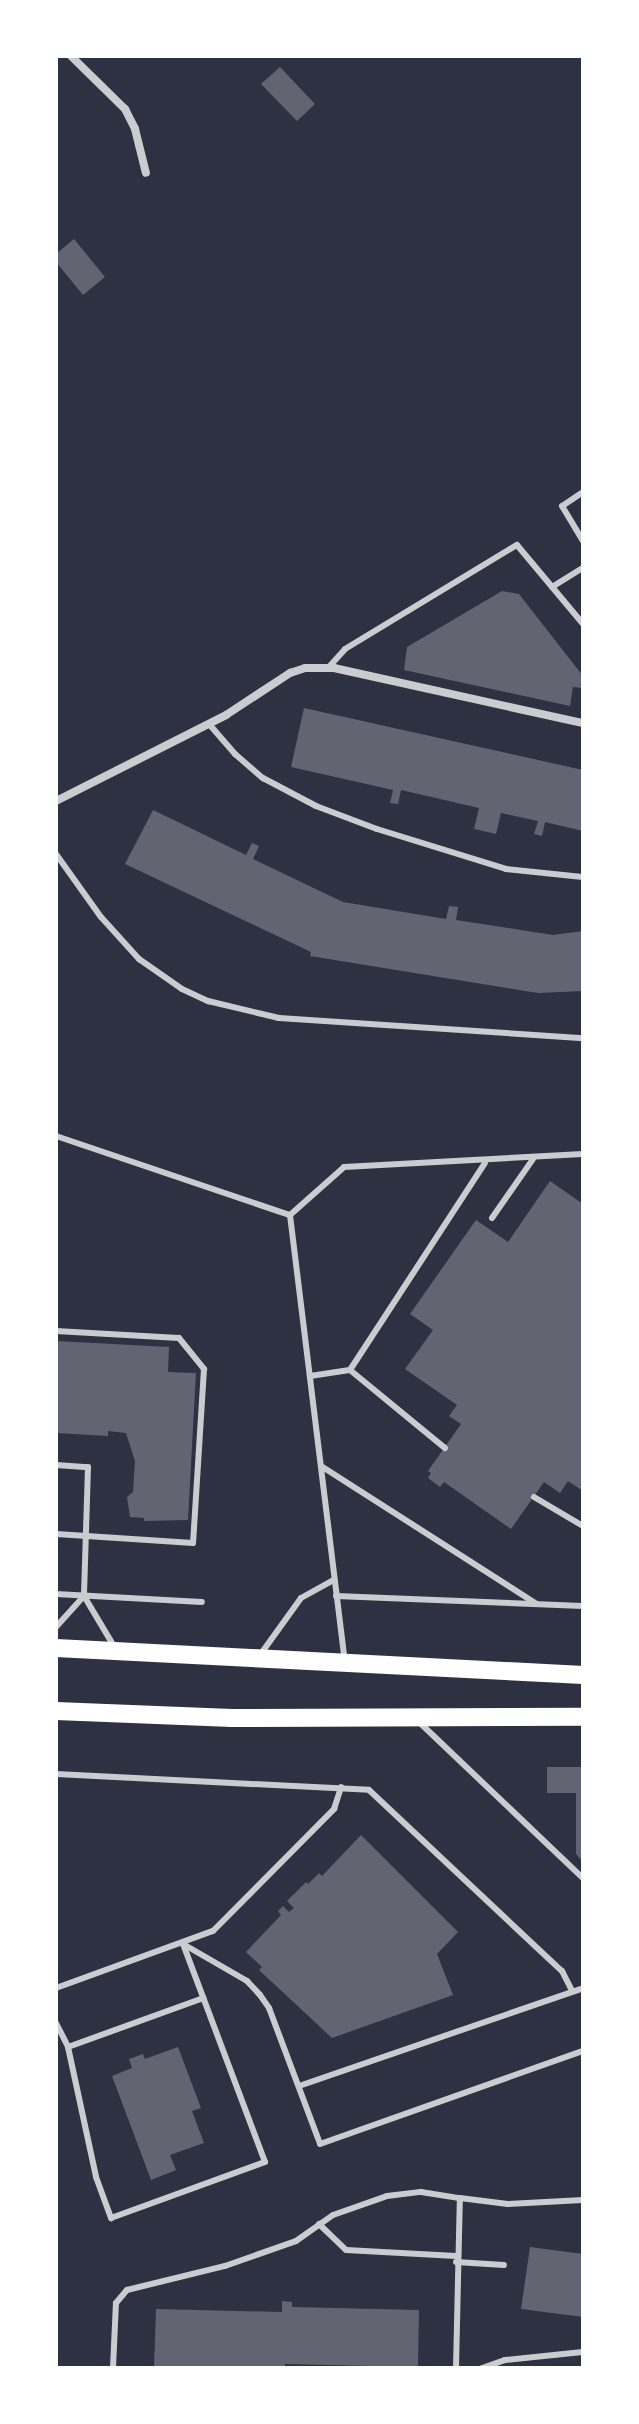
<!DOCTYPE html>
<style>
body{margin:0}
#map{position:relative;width:639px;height:2424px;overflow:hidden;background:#2d3142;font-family:"DM Sans",sans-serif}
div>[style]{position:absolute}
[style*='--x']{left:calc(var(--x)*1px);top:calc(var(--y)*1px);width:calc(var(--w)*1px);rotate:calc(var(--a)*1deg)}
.building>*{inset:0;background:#626471}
.service>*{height:6px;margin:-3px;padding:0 3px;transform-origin:3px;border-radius:3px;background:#caccd0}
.minor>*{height:8px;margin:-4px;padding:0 4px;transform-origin:4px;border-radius:4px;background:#caccd0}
.trunk>*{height:18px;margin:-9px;padding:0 9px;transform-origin:9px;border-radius:9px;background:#fff}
span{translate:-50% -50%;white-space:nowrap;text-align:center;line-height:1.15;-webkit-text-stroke:6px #fff;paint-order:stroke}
.frame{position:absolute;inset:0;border:58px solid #fff;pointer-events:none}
</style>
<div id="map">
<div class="building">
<div style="clip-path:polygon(280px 67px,315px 104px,297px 121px,261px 84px)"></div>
<div style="clip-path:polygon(74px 239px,105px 277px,83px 295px,56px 262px,56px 254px)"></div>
<div style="clip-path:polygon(502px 591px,519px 594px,583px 676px,581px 688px,573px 687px,570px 706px,404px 670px,407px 647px)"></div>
<div style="clip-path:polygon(304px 708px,583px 770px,583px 831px,545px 822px,542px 836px,534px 834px,538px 821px,501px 813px,496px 834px,474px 829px,479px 808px,401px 790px,398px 804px,390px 803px,393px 790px,291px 767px)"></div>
<div style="clip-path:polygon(153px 810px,246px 855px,252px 843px,259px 846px,253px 859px,343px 902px,446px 919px,449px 906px,458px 907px,456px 920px,553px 935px,583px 931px,583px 991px,538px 993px,310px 956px,311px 952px,125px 864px)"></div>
<div style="clip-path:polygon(550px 1181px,583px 1204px,583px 1491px,568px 1481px,560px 1493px,544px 1482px,511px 1529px,444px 1482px,440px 1487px,428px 1478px,431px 1473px,428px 1471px,461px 1424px,449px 1416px,457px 1405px,405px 1369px,433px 1330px,410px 1314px,476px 1220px,508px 1242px)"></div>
<div style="clip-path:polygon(56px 1341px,169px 1347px,168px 1372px,196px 1373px,188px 1520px,144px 1521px,144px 1518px,130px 1517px,127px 1497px,133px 1492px,135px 1461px,126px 1433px,108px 1431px,108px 1436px,56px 1433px)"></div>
<div style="clip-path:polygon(547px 1767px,583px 1767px,583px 1862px,576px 1854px,576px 1793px,547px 1793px)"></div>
<div style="clip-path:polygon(361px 1835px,458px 1932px,437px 1954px,453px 1995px,332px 2038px,259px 1970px,262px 1967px,246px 1952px,281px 1915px,278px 1911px,283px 1906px,289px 1912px,294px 1908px,287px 1901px,306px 1882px,308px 1884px,319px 1873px,322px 1876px)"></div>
<div style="clip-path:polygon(178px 2047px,201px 2108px,192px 2111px,204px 2143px,170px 2155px,176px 2170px,151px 2180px,112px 2076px,132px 2068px,129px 2059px,143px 2054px,145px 2059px)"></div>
<div style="clip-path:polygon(530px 2247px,583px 2254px,583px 2317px,521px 2309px)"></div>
<div style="clip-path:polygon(282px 2301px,292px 2302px,292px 2307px,419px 2310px,418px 2367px,285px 2364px,285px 2368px,154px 2368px,156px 2309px,282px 2312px)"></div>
</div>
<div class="service">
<div style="--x:583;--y:492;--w:25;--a:146"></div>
<div style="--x:562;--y:506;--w:41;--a:59"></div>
<div style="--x:552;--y:587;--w:36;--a:-32"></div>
<div style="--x:328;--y:668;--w:25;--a:-48"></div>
<div style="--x:345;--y:649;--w:201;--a:-31.2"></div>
<div style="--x:517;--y:545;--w:103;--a:50.1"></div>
<div style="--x:209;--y:724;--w:40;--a:49"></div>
<div style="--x:235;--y:754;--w:37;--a:41"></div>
<div style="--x:263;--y:778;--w:60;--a:27.8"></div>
<div style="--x:316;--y:806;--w:65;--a:20.7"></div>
<div style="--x:377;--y:829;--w:135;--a:17.2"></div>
<div style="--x:506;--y:869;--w:77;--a:5.9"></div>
<div style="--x:56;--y:854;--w:77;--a:54.5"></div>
<div style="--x:101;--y:917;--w:57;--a:47.9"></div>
<div style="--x:139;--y:959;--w:52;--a:34.9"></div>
<div style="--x:182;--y:989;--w:29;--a:25"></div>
<div style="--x:208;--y:1001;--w:73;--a:13.5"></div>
<div style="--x:279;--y:1018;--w:305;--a:3.8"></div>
<div style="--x:56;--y:1136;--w:247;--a:18.7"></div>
<div style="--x:290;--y:1215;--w:450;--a:83"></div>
<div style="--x:290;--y:1215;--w:72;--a:-41.6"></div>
<div style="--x:344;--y:1167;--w:239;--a:-3.1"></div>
<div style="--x:492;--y:1218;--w:72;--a:-55.2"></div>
<div style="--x:56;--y:1331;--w:123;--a:3.3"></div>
<div style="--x:179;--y:1338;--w:40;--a:51"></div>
<div style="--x:204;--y:1369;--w:174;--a:93.6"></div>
<div style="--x:193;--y:1543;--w:137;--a:-176.2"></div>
<div style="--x:350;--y:1370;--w:247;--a:-56.9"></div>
<div style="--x:310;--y:1376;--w:40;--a:-8.5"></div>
<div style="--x:350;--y:1370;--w:123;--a:39.4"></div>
<div style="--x:56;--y:1465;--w:32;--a:4"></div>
<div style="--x:88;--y:1467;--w:129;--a:91.8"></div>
<div style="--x:84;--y:1596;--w:61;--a:59.2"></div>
<div style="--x:321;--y:1466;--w:256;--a:32.6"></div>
<div style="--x:534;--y:1497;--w:57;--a:30.6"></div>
<div style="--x:56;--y:1594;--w:146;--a:3.1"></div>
<div style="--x:336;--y:1596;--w:247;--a:2.3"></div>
<div style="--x:56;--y:1627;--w:42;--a:-47.9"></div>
<div style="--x:260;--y:1655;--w:70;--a:-54.3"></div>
<div style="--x:301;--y:1598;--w:38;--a:-29"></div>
<div style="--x:419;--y:1722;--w:226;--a:43.6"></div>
<div style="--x:56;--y:1774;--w:313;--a:2.9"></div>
<div style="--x:369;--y:1790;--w:265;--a:43.2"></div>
<div style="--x:562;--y:1971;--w:22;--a:63"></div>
<div style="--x:183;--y:1944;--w:74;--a:30"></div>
<div style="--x:247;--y:1981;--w:19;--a:47"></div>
<div style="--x:260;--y:1995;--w:16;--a:55"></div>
<div style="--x:269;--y:2008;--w:145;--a:69.4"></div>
<div style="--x:320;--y:2144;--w:279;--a:-19.5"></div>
<div style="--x:56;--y:1988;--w:167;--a:-20"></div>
<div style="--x:213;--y:1931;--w:172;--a:-45.2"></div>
<div style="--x:334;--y:1809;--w:23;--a:-72"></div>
<div style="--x:56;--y:2023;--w:27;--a:63"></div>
<div style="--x:68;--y:2047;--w:133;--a:77.8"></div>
<div style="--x:96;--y:2177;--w:44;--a:69.9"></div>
<div style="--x:111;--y:2218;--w:164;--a:-20"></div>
<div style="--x:265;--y:2162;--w:233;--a:-110.6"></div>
<div style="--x:68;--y:2047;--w:144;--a:-19.9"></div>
<div style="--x:299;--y:2086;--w:300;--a:-19"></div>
<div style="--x:319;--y:2224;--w:37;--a:44"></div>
<div style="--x:346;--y:2250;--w:110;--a:3.1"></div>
<div style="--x:456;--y:2262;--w:48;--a:3.6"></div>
<div style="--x:113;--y:2368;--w:65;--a:-87.4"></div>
<div style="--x:116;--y:2303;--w:17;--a:-50"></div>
<div style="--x:127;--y:2290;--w:101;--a:-13.8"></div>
<div style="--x:225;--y:2266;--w:75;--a:-19.4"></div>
<div style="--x:296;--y:2241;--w:45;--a:-35.1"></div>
<div style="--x:333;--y:2215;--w:57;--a:-19.4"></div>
<div style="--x:387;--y:2196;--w:34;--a:-7"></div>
<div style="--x:421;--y:2192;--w:39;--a:9"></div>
<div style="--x:456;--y:2368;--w:170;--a:-88.7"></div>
<div style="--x:460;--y:2198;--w:48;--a:7.1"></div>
<div style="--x:508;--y:2204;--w:75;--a:-3.1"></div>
<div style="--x:482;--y:2368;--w:24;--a:-19"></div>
<div style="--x:505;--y:2360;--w:78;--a:-5.9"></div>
</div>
<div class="minor">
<div style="--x:71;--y:56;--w:76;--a:44.5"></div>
<div style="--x:125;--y:109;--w:22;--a:63"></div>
<div style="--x:135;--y:129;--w:45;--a:76"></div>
<div style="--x:56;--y:801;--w:191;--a:-26.8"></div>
<div style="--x:226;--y:715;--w:77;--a:-33.3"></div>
<div style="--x:290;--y:673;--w:16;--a:-18"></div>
<div style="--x:305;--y:668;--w:29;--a:0"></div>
<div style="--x:334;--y:668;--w:255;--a:12.5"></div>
</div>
<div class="trunk">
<div style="--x:56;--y:1648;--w:528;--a:2.93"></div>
<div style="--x:56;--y:1711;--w:176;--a:2.3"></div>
<div style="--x:232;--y:1718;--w:351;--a:-0.2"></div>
</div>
<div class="frame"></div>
</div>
